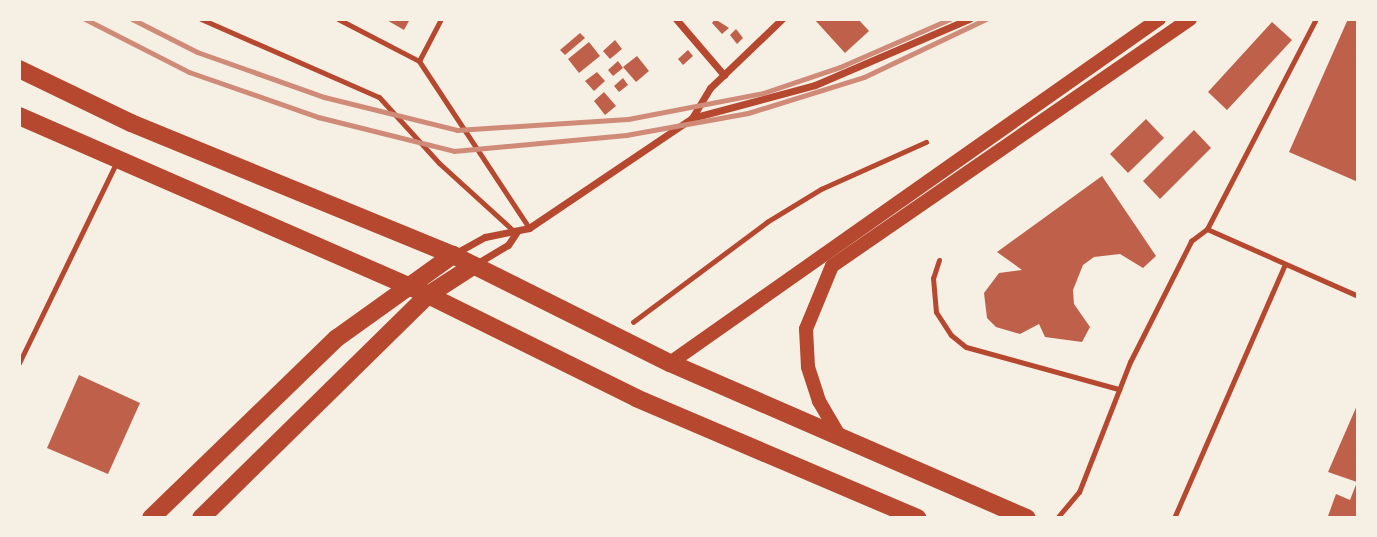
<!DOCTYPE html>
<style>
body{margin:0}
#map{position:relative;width:1377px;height:537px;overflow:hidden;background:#f6efe4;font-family:Barlow,sans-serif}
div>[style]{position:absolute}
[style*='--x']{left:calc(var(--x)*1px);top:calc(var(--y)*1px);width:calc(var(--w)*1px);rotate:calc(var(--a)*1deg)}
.building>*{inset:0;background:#bf614a}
.path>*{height:4.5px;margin:-2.25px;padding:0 2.25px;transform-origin:2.25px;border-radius:2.25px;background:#b5482f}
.service>*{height:5px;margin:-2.5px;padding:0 2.5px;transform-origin:2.5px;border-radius:2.5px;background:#b5482f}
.minor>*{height:7px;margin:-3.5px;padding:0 3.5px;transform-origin:3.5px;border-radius:3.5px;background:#b5482f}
.secondary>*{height:14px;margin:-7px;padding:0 7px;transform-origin:7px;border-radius:7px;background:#b5482f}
.primary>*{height:18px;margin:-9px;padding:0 9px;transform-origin:9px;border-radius:9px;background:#b5482f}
.rail>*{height:5px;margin:-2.5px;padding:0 2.5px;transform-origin:2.5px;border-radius:2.5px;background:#cf8b77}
span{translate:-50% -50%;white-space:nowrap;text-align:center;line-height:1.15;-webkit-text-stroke:5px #f6efe4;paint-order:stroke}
.frame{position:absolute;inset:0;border:21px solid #f6efe4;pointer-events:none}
</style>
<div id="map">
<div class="building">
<div style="clip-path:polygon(385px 19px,410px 19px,404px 30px)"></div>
<div style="clip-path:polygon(715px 19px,729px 28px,722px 34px,712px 23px)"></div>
<div style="clip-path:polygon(814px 19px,858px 19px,869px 31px,845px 53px)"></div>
<div style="clip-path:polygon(1348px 19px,1358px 19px,1358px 182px,1289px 152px)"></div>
<div style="clip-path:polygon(1272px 22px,1292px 40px,1227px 110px,1208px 92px)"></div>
<div style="clip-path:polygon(736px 29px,743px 38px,737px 44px,730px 35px)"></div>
<div style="clip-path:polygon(580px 33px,585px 38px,565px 55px,560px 50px)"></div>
<div style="clip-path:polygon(615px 40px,622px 49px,610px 59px,603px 51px)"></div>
<div style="clip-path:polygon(589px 42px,600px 56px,579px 73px,568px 59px)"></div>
<div style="clip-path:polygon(688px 50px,693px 56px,683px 65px,678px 59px)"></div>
<div style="clip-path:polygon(637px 56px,649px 71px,636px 82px,623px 67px)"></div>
<div style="clip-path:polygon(618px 61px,623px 68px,613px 76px,608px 70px)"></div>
<div style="clip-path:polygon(597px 72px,605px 81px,594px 91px,585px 81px)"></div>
<div style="clip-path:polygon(623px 78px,628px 85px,619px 92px,614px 86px)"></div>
<div style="clip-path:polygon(604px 92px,616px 106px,605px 115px,594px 101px)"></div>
<div style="clip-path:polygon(1146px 119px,1164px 138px,1128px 173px,1110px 154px)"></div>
<div style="clip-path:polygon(1194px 130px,1211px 148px,1160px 199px,1143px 181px)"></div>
<div style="clip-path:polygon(1102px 176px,1156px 256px,1143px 268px,1120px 254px,1094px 257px,1083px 265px,1073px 290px,1074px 304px,1090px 327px,1082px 342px,1045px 337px,1039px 324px,1020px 334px,996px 327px,987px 318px,984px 293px,999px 273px,1022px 270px,997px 252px)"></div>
<div style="clip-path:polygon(79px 375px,140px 403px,108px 474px,47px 448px)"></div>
<div style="clip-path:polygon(1358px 403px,1358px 518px,1332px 518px,1328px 516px,1336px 494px,1350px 500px,1357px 482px,1328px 472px)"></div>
</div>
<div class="path">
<div style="--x:633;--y:322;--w:167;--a:-36.7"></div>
<div style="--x:767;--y:222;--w:63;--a:-31.4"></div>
<div style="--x:821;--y:189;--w:115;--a:-24.1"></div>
</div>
<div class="service">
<div style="--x:201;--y:19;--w:194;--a:23.7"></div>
<div style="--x:379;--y:97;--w:89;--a:47.7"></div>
<div style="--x:439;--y:163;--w:104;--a:42.3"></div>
<div style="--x:338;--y:19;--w:91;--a:27.4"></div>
<div style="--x:419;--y:61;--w:47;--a:-62.4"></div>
<div style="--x:419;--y:61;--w:200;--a:56.6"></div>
<div style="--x:1207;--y:229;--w:237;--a:-62.6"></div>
<div style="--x:939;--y:260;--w:19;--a:108"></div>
<div style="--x:933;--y:278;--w:34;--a:85"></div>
<div style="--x:936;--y:312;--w:27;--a:57"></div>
<div style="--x:951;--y:335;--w:19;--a:39"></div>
<div style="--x:966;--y:347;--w:159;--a:15.4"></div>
<div style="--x:19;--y:363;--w:225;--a:-64.1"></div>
<div style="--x:1057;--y:518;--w:34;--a:-50"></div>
<div style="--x:1079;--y:492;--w:140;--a:-68.6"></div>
<div style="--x:1130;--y:362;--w:136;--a:-63.2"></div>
<div style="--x:1191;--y:241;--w:20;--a:-37"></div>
<div style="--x:1207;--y:229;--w:165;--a:23.9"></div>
<div style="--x:1174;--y:518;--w:277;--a:-66.4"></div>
</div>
<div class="minor">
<div style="--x:676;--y:19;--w:74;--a:49.4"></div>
<div style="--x:692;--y:118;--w:35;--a:-59"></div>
<div style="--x:710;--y:88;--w:100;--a:-43.8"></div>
<div style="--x:454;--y:254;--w:35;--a:-29"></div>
<div style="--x:485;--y:237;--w:45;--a:-11.6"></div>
<div style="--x:529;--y:228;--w:197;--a:-34"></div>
<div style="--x:692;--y:118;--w:127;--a:-15"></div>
<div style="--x:815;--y:85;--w:168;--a:-23.2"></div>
<div style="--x:476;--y:264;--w:37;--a:-31"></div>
<div style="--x:508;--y:245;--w:14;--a:-56"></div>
</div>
<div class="secondary">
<div style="--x:670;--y:363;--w:598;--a:-35.13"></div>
<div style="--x:840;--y:437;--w:42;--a:-120.3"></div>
<div style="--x:819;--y:401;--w:36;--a:-108"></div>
<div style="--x:808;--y:367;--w:38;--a:-93"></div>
<div style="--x:806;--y:329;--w:68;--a:-67.6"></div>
<div style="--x:832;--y:266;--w:435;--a:-34.6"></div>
</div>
<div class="primary">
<div style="--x:19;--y:69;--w:124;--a:25.7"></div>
<div style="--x:131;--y:123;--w:348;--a:22.3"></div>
<div style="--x:453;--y:255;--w:242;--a:26.5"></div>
<div style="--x:670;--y:363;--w:389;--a:23.5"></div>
<div style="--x:19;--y:116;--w:446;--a:23.6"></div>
<div style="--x:428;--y:295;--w:232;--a:26.3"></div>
<div style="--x:636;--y:398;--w:306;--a:23.1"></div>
<div style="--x:151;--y:518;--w:259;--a:-44.1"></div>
<div style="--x:337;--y:338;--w:143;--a:-35.6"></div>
<div style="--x:201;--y:518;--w:318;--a:-44.5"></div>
<div style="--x:428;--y:295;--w:54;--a:-32.8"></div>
</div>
<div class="rail">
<div style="--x:85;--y:19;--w:117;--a:27"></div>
<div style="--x:189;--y:72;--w:137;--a:19.2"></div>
<div style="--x:318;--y:117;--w:140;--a:14"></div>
<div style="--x:454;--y:151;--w:173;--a:-5.3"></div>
<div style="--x:626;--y:135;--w:124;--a:-10.2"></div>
<div style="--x:748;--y:113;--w:121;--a:-17.2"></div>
<div style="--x:864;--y:77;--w:135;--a:-25.4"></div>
<div style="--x:132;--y:19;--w:73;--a:26.9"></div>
<div style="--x:197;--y:52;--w:135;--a:19.5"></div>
<div style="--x:324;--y:97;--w:137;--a:13.9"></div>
<div style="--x:457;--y:130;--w:171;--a:-3.7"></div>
<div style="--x:628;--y:119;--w:137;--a:-10.9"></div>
<div style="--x:763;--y:93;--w:81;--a:-18.7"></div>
<div style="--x:840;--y:67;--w:120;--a:-23.6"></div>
</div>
<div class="frame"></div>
</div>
